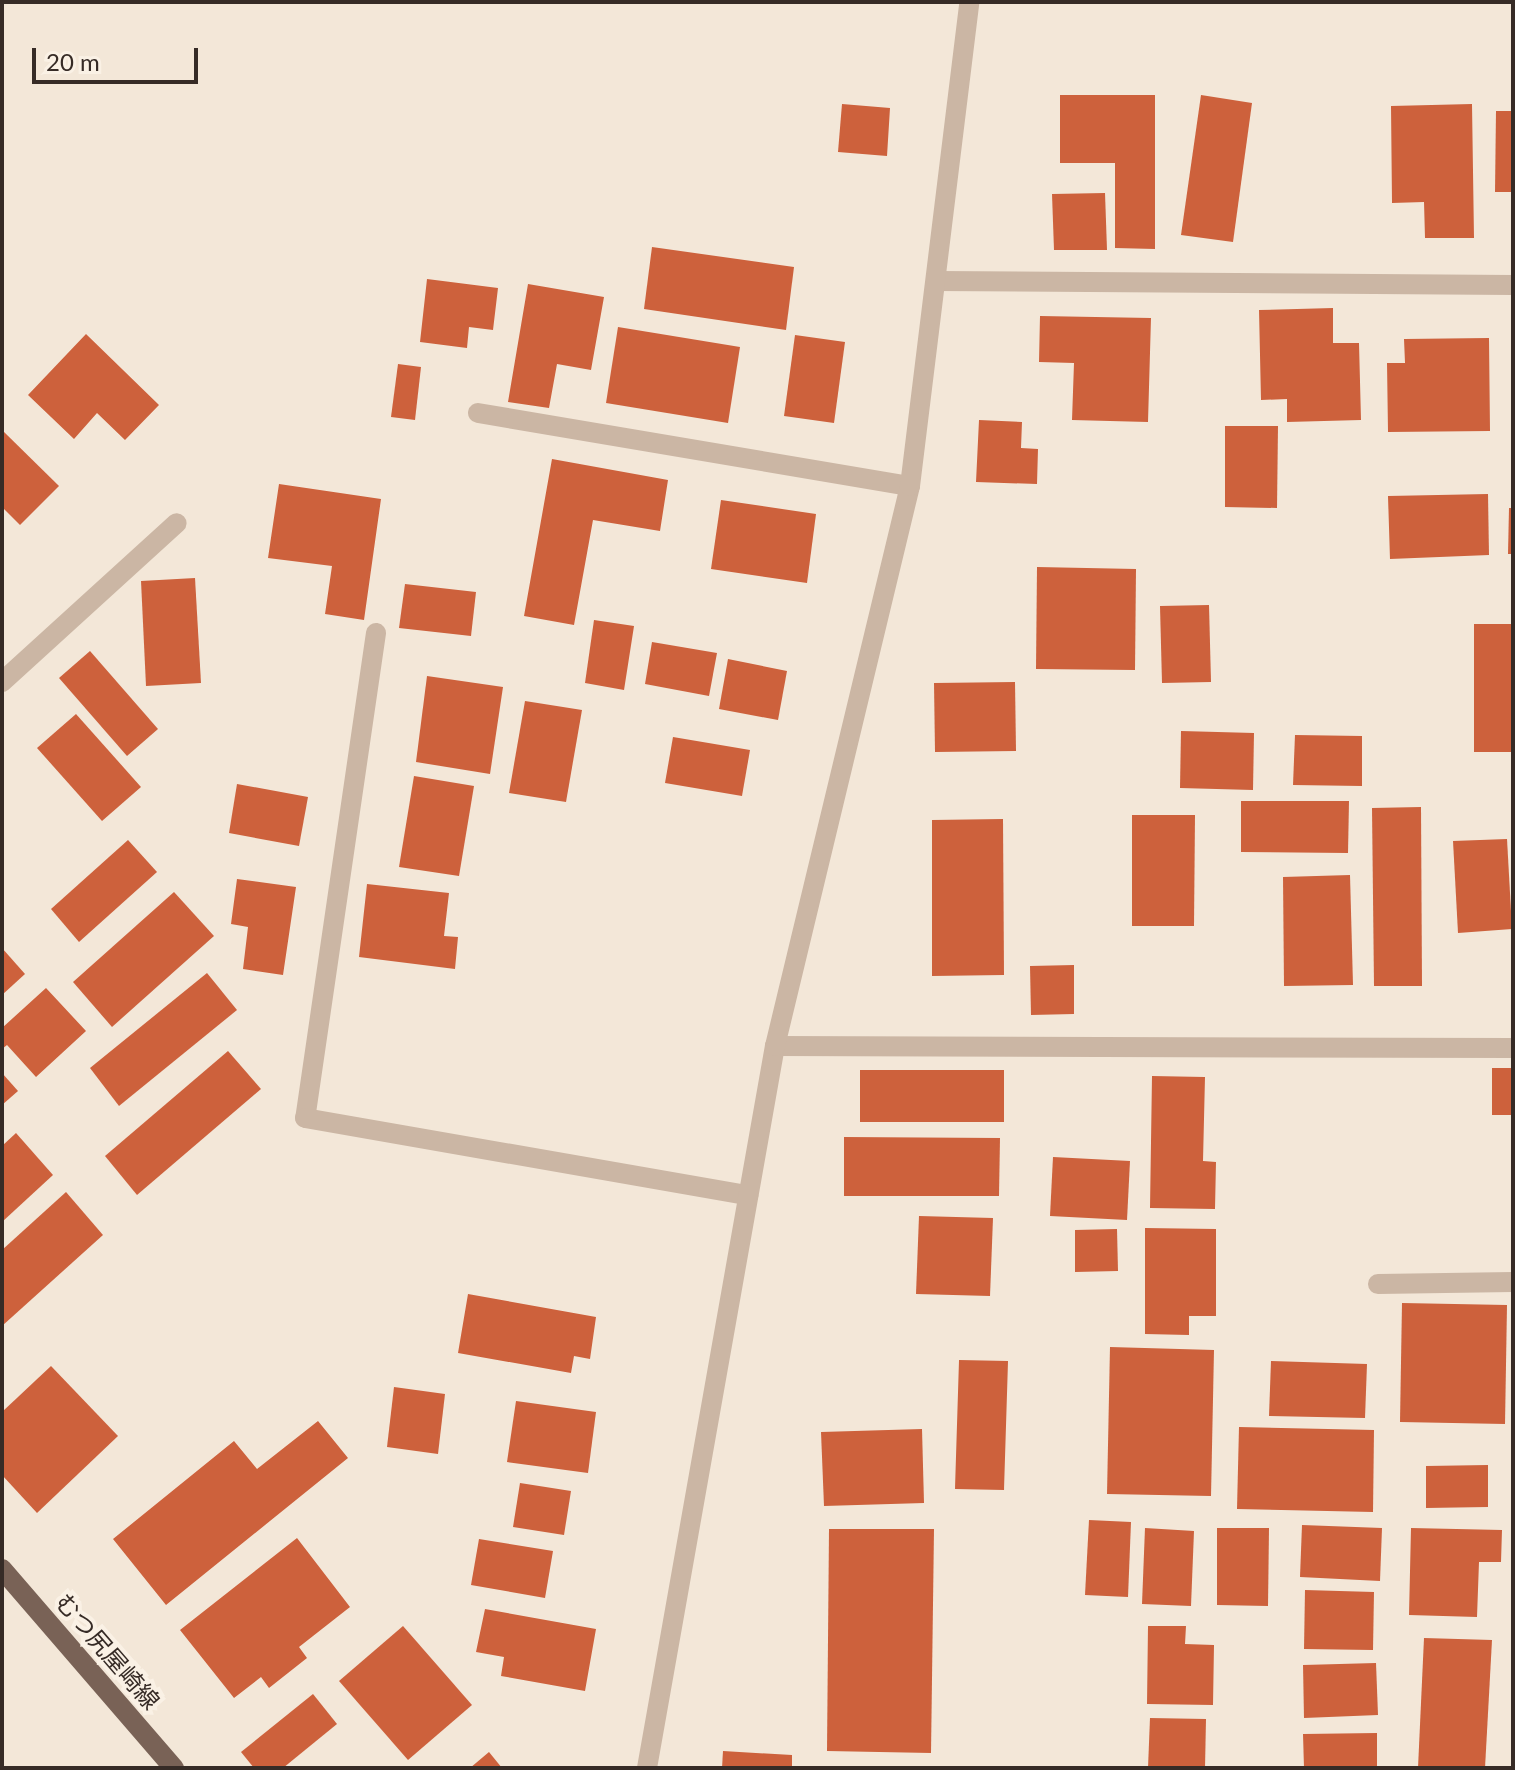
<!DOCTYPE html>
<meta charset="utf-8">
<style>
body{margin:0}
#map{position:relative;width:1515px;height:1770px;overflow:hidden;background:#f3e7d8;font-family:Lato,"Noto Sans JP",sans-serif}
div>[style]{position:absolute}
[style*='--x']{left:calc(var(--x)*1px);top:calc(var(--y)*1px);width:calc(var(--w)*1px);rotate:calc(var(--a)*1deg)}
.building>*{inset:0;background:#cd613c}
.minor>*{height:20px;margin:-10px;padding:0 10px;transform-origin:10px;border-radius:10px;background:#cbb6a4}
.tertiary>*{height:20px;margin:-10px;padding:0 10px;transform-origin:10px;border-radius:10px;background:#cbb6a4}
.primary>*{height:20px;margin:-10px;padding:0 10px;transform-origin:10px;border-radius:10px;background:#796256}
span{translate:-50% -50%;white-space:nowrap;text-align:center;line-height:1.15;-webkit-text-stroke:8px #faf1e5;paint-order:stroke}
.street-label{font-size:24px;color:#362b26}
.frame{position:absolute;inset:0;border:4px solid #362b26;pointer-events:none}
.scale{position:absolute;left:32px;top:48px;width:166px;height:36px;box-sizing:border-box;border:4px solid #362b26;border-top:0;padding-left:10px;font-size:24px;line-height:28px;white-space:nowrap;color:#362b26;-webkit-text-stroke:6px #faf1e5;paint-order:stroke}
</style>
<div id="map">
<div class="building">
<div style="clip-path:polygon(1060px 95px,1155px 95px,1155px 249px,1115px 248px,1115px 163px,1060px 163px)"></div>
<div style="clip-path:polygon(1201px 95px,1252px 103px,1233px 242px,1181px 235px)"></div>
<div style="clip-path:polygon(842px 104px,890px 108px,887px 156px,838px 152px)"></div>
<div style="clip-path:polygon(1472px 104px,1474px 238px,1425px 238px,1424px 202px,1392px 203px,1391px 106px)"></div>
<div style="clip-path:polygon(1496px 111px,1513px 111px,1513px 192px,1495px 192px)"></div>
<div style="clip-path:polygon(1105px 193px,1107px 250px,1054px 250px,1052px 194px)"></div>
<div style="clip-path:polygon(652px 247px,794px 267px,786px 330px,644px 309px)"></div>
<div style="clip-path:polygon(427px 279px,498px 288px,493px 330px,469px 327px,467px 348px,420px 342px)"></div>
<div style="clip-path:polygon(528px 284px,604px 297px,591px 370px,557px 364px,549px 408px,508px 402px)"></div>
<div style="clip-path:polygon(1333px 308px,1333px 343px,1359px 343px,1361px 420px,1287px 422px,1287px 399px,1261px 400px,1259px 310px)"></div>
<div style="clip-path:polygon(1040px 316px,1151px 318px,1148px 422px,1072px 420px,1074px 363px,1039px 362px)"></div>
<div style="clip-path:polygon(618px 327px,740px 347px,728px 423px,606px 403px)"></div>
<div style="clip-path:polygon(86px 334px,159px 405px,125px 440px,97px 413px,74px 439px,28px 395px)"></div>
<div style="clip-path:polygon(795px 335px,845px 342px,834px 423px,784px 416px)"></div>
<div style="clip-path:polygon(1489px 338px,1490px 431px,1388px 432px,1387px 363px,1405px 363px,1404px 339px)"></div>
<div style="clip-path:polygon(398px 364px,421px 367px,415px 420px,391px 417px)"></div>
<div style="clip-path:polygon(979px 420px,1022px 422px,1021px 448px,1038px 449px,1037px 484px,976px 482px)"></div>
<div style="clip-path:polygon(1225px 426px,1278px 426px,1277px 508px,1225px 507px)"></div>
<div style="clip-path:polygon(2px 430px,59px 486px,20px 525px,2px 507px)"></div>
<div style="clip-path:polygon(552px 459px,668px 480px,660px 531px,593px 520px,574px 625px,524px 616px)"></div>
<div style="clip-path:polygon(279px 484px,381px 499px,364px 620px,325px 614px,332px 566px,268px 558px)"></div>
<div style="clip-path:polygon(1488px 494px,1489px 555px,1390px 559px,1388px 496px)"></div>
<div style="clip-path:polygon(721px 500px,816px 514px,807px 583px,711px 569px)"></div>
<div style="clip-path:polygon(1509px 508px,1513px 508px,1513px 554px,1508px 554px)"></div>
<div style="clip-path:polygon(1037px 567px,1136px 569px,1135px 670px,1036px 669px)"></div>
<div style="clip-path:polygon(195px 578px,201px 683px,146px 686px,141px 581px)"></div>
<div style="clip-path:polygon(405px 584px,476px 592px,471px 636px,399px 628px)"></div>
<div style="clip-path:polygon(1209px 605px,1211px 682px,1162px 683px,1160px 606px)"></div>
<div style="clip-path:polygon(594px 620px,634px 626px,624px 690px,585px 683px)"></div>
<div style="clip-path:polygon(1474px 624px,1513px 624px,1513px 752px,1474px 752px)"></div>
<div style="clip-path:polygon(652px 642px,717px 653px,709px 696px,645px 684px)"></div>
<div style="clip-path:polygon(90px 651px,158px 729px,127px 756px,59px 678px)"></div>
<div style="clip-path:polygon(728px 659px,787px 671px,778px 720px,719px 709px)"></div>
<div style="clip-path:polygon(427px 676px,503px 687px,490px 774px,416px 762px)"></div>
<div style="clip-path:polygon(1015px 682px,1016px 751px,935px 752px,934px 683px)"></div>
<div style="clip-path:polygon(525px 701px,582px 710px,566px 802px,509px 793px)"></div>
<div style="clip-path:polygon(76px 714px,141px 787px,102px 821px,37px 748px)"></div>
<div style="clip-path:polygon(1181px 731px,1254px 733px,1253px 790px,1180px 788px)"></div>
<div style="clip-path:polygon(1295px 735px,1362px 736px,1362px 786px,1293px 785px)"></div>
<div style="clip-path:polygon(673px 737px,750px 750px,742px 796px,665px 783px)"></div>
<div style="clip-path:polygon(414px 776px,474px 786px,459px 876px,399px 867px)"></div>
<div style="clip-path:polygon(237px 784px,308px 797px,299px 846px,229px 833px)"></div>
<div style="clip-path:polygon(1241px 801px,1349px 801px,1348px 853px,1241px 852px)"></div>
<div style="clip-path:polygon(1421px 807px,1422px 986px,1374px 986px,1372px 808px)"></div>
<div style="clip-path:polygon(1132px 815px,1195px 815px,1194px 926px,1132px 926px)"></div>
<div style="clip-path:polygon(1003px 819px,1004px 975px,932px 976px,932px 820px)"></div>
<div style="clip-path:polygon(1507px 839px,1512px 929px,1458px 933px,1453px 841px)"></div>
<div style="clip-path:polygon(128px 840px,157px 872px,79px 942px,51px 909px)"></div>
<div style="clip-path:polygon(1350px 875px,1353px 985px,1284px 986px,1283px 877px)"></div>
<div style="clip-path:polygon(237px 879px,296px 887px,283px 975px,243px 969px,248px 927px,231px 924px)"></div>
<div style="clip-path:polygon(367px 884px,449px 893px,444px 936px,458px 937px,455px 969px,359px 957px)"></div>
<div style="clip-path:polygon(174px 892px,214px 936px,112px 1027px,73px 982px)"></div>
<div style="clip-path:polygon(2px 948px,25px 974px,2px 995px)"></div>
<div style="clip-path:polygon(1074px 965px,1074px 1014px,1031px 1015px,1030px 966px)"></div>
<div style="clip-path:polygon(207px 973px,237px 1010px,119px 1106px,90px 1068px)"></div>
<div style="clip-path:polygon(46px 988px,86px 1031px,36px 1077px,7px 1045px,2px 1049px,2px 1028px)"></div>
<div style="clip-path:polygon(228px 1051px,261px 1089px,137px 1195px,105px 1156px)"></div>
<div style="clip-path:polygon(1492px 1068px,1513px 1068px,1513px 1115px,1492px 1115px)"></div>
<div style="clip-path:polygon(860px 1070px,1004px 1070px,1004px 1122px,860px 1122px)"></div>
<div style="clip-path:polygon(2px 1073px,18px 1091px,2px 1105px)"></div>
<div style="clip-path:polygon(1152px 1076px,1205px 1077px,1203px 1161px,1216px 1162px,1215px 1209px,1150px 1208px)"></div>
<div style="clip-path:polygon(16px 1133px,53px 1175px,2px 1222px,2px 1146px)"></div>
<div style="clip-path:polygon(844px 1137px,1000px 1138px,999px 1196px,844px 1196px)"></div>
<div style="clip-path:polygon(1053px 1157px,1130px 1161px,1127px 1220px,1050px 1216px)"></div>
<div style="clip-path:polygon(66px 1192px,103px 1235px,2px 1326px,2px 1250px)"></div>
<div style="clip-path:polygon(919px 1216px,993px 1218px,990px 1296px,916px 1294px)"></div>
<div style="clip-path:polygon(1145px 1228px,1216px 1229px,1216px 1316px,1189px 1316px,1189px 1335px,1145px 1334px)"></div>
<div style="clip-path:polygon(1117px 1229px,1118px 1271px,1075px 1272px,1075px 1230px)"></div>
<div style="clip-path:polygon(468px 1294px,596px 1317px,590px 1359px,574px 1356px,571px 1373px,458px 1353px)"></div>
<div style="clip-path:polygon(1402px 1303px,1507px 1305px,1505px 1424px,1400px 1422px)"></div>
<div style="clip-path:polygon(1110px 1347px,1214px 1350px,1211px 1496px,1107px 1494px)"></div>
<div style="clip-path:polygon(959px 1360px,1008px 1361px,1004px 1490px,955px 1489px)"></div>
<div style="clip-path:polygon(1271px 1361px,1367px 1364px,1365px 1418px,1269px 1416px)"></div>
<div style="clip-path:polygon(51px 1366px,118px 1436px,37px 1513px,2px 1475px,2px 1412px)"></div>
<div style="clip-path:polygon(394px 1387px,445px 1394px,438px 1454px,387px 1447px)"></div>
<div style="clip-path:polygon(516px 1401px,596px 1412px,588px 1473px,507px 1462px)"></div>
<div style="clip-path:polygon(318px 1421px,348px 1458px,166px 1605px,113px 1539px,234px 1441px,257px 1469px)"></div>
<div style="clip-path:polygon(1239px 1427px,1374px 1430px,1373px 1512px,1237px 1509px)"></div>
<div style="clip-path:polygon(922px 1429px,924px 1503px,824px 1506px,821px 1432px)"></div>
<div style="clip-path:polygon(1488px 1465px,1488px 1507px,1426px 1508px,1426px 1466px)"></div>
<div style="clip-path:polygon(520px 1483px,571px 1491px,564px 1535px,513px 1527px)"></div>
<div style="clip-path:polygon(1089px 1520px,1131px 1522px,1128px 1597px,1085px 1595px)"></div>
<div style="clip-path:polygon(1302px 1525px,1382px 1528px,1380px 1581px,1300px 1577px)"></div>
<div style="clip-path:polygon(1145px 1528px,1194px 1531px,1191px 1606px,1142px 1604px)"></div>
<div style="clip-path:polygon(1217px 1528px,1269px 1528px,1268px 1606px,1217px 1605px)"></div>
<div style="clip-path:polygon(1411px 1528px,1502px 1530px,1501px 1562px,1479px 1562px,1477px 1617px,1409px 1615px)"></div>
<div style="clip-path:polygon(829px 1529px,934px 1529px,931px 1753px,827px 1751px)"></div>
<div style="clip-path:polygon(297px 1538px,350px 1607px,299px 1647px,307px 1658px,269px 1688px,261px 1677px,234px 1698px,180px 1630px)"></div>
<div style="clip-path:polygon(479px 1539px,553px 1551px,545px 1598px,471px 1585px)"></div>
<div style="clip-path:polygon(1305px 1590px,1374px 1592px,1373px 1650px,1304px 1649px)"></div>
<div style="clip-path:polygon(485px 1609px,596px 1629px,585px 1691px,501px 1676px,504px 1657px,476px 1652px)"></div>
<div style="clip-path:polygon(403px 1626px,472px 1705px,408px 1760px,339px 1681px)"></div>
<div style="clip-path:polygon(1148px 1626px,1186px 1626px,1185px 1644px,1214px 1645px,1213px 1705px,1147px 1704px)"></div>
<div style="clip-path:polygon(1424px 1638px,1492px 1640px,1485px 1768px,1418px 1768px)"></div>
<div style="clip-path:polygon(1376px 1663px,1378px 1715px,1304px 1718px,1303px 1665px)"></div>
<div style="clip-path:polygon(313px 1694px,337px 1724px,283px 1768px,254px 1768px,241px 1752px)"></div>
<div style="clip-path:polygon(1150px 1718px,1206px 1719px,1205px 1768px,1148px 1768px)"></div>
<div style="clip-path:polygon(1377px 1733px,1377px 1768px,1304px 1768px,1303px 1734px)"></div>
<div style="clip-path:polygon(723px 1751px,792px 1755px,792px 1768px,722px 1768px)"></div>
<div style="clip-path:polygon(489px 1752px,502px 1768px,470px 1768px)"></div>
</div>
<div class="minor">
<div style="--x:937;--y:281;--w:576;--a:0.4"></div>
<div style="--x:478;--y:413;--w:438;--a:9.6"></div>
<div style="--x:376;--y:633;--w:490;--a:98.3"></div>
<div style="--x:305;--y:1118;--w:450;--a:9.9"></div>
<div style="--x:2;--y:682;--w:236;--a:-42.3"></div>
<div style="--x:775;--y:1046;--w:738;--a:0.16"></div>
<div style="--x:1378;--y:1284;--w:135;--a:-0.8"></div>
</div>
<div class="tertiary">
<div style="--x:647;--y:1768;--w:733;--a:-79.95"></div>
<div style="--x:775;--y:1046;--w:576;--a:-76.45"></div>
<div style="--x:910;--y:486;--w:488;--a:-83"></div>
</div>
<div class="primary">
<div style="--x:2;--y:1569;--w:263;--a:49.2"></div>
</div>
<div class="street-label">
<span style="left:108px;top:1651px;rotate:49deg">むつ尻屋崎線</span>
</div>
<div class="frame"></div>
<div class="scale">20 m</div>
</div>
